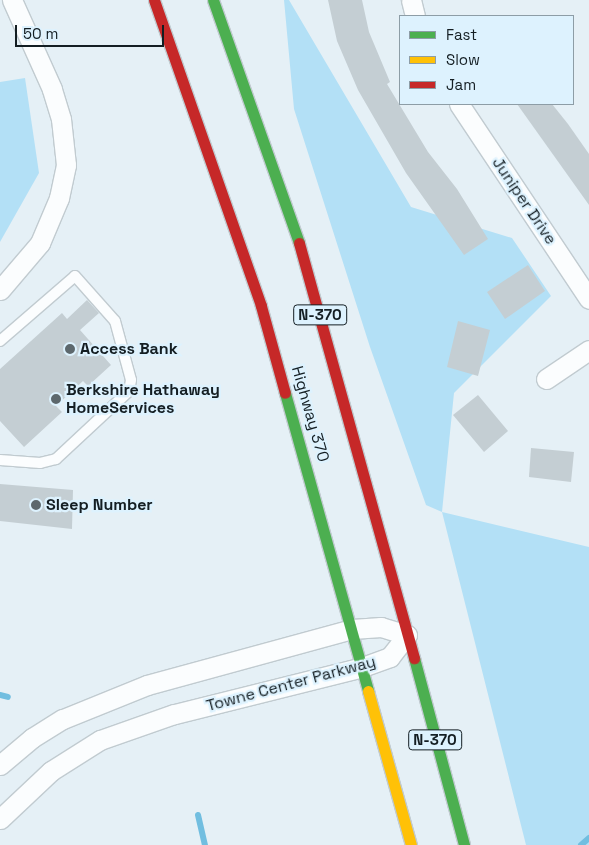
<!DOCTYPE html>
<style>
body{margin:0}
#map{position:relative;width:589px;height:845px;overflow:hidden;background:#e5f0f6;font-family:"Space Grotesk",sans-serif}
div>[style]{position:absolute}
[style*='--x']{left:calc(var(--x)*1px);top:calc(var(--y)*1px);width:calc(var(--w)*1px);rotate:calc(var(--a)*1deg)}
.green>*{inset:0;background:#b3e0f6}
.stream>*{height:6px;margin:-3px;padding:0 3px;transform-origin:3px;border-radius:3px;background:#71bee0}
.building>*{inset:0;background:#c4ced3}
.roads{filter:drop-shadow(1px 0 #c1cbd0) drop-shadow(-1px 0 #c1cbd0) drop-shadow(0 1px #c1cbd0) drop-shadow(0 -1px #c1cbd0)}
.lane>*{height:10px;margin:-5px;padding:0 5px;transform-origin:5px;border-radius:5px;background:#fbfdfe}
.street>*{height:19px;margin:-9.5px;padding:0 9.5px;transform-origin:9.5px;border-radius:9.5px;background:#fbfdfe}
.fast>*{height:11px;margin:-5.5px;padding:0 5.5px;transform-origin:5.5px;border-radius:5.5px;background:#4caf50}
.slow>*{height:11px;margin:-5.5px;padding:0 5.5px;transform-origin:5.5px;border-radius:5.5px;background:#ffc107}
.jam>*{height:11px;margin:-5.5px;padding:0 5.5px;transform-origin:5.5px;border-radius:5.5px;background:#c62828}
.dots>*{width:14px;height:14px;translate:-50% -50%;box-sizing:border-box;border:2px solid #ddf2fe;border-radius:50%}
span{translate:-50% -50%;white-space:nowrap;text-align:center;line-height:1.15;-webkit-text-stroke:4.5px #ddf2fe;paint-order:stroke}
.shield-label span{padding:1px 4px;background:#ddf2fe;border:1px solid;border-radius:4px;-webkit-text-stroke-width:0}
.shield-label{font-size:15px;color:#141e23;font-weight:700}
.street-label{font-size:16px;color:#141e23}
.poi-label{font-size:16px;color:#141e23;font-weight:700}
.left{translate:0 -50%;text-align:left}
.legend{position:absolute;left:399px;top:15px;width:175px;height:90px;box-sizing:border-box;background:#ddf2fe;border:1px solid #8d9da6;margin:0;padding:6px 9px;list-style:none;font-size:15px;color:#141e23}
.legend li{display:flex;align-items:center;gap:10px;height:25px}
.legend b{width:25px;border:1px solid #8d9da6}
.scale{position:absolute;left:15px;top:25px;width:149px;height:22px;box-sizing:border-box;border:2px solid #141e23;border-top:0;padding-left:6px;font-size:15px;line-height:18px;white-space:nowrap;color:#141e23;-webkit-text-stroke:4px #ddf2fe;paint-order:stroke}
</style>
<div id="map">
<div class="green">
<div style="clip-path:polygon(284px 0,289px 0,411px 207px,512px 238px,551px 296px,454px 393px,442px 512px,589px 547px,589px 845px,526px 845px,442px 512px,426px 505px,370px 347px,294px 109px)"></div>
<div style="clip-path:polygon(25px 78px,39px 173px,0 242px,0 82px)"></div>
</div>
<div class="stream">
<div style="--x:0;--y:695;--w:8;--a:14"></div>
<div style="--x:198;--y:815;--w:31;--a:77"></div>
<div style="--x:581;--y:845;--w:11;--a:-41"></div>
</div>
<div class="building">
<div style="clip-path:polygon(328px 0,362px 0,369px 32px,390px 82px,387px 84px,428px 152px,457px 189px,488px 239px,464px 255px,406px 173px,358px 90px,337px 41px)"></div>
<div style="clip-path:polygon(517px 104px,552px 104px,568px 124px,589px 154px,589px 205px)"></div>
<div style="clip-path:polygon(528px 265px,545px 291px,505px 319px,487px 292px)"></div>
<div style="clip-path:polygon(87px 300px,99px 313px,80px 330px,111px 365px,88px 386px,83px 381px,56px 406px,62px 412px,24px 447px,0 421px,0 369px,62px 313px,67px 319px)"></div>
<div style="clip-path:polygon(458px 321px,490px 330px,478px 376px,447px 367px)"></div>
<div style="clip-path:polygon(478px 395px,508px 431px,484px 452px,453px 415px)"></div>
<div style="clip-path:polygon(531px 448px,574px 452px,571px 482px,529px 477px)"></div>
<div style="clip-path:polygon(0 484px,73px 490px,72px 529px,0 521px)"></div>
</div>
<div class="roads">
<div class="lane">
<div style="--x:0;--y:341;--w:99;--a:-40.9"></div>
<div style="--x:75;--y:276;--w:60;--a:48.4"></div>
<div style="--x:115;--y:321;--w:61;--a:74.8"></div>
<div style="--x:131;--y:380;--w:11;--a:100"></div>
<div style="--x:129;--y:391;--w:100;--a:137"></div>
<div style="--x:56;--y:459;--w:16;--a:166"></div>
<div style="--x:40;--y:463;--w:40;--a:-175.7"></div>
</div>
<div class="street">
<div style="--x:411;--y:0;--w:16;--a:76"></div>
<div style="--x:459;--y:104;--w:234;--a:56.3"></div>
<div style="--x:0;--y:290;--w:62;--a:-49.6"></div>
<div style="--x:40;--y:243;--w:49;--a:-67.1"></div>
<div style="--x:59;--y:198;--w:34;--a:-78"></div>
<div style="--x:66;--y:165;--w:46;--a:-96.2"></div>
<div style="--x:61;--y:119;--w:31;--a:-107"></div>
<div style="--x:52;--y:89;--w:98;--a:-114.2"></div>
<div style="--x:546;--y:379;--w:52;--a:-34"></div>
<div style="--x:0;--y:765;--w:42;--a:-40.2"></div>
<div style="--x:32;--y:738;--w:36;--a:-32"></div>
<div style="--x:63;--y:719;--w:91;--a:-22"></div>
<div style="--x:147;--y:685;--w:213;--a:-15.3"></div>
<div style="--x:352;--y:629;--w:29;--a:-4"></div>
<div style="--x:381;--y:627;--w:27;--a:17"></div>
<div style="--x:407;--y:635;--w:28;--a:128"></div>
<div style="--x:390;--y:657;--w:29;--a:160"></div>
<div style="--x:363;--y:667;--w:195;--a:166"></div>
<div style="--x:174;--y:714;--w:78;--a:160.6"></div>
<div style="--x:100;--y:740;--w:58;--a:147.7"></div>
<div style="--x:51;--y:771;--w:70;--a:136.7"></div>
</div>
<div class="fast">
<div style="--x:213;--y:0;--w:258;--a:70.5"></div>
<div style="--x:285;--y:393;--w:309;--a:74.4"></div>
<div style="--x:414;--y:658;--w:194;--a:75"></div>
</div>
<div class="slow">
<div style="--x:368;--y:691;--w:160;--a:74.4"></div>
</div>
<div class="jam">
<div style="--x:154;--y:0;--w:324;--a:70.7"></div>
<div style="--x:261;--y:306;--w:90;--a:74.6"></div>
<div style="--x:299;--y:243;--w:431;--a:74.5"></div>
</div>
</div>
<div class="dots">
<div style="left:70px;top:349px;background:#5d686d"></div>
<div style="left:56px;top:399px;background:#5d686d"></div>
<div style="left:36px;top:505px;background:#5d686d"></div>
</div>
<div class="shield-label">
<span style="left:320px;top:315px">N-370</span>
<span style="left:435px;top:740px">N-370</span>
</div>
<div class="street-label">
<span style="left:524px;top:201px;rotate:56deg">Juniper Drive</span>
<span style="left:310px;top:414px;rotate:74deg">Highway 370</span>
<span style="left:291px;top:684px;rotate:-15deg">Towne Center Parkway</span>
</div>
<div class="poi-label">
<span class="left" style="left:80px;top:349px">Access Bank</span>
<span class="left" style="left:66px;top:399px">Berkshire Hathaway<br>HomeServices</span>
<span class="left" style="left:46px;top:505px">Sleep Number</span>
</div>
<ul class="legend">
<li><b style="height:6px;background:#4caf50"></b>Fast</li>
<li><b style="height:6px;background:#ffc107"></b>Slow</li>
<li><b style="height:6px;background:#c62828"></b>Jam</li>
</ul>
<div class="scale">50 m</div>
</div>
